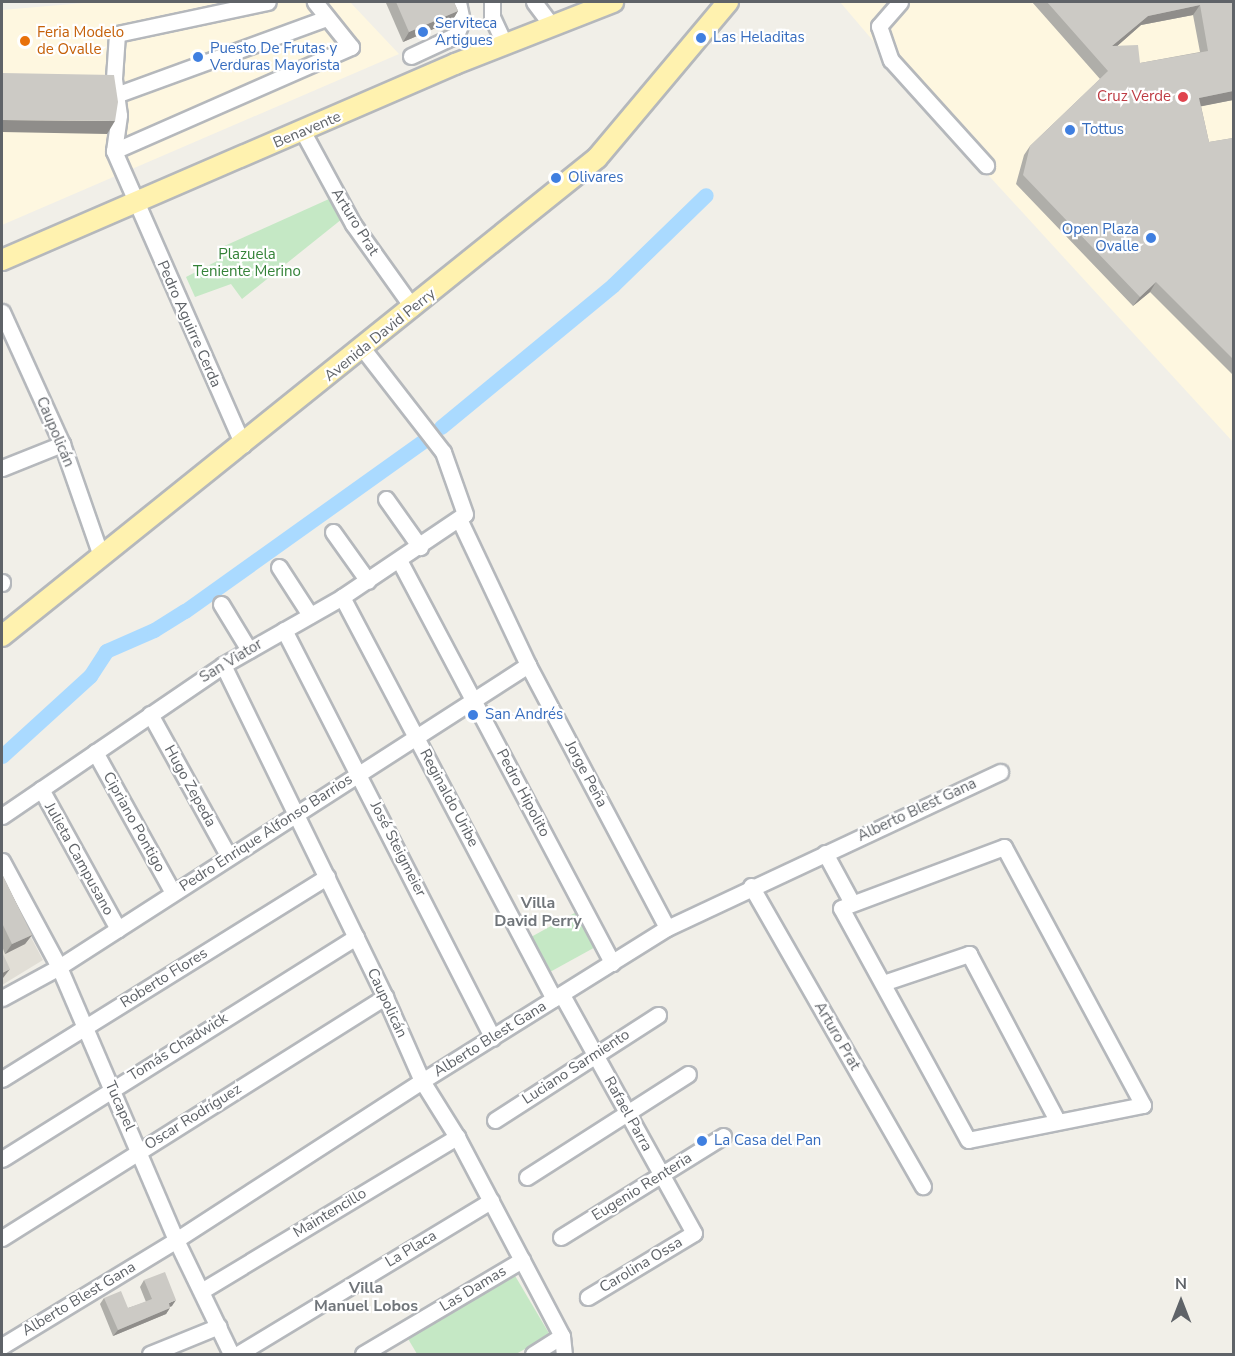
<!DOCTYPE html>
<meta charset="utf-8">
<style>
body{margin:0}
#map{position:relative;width:1235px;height:1356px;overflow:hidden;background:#f1efe8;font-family:"Nunito Sans",sans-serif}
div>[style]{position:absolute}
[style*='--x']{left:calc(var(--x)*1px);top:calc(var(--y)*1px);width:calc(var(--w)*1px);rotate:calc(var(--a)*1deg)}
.commercial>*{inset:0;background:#fef7e0}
.education>*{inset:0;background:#e1ded6}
.green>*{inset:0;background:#c5e8c5}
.canal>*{height:15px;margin:-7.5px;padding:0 7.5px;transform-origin:7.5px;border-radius:7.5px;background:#aadaff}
.roads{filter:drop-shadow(2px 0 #b5b8bc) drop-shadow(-2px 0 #b5b8bc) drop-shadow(0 2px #b5b8bc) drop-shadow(0 -2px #b5b8bc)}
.minor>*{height:15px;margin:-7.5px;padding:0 7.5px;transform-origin:7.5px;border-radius:7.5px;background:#fff}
.major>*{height:20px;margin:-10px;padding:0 10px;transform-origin:10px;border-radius:10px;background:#fff2af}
.wall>*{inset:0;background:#afaea9}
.shaded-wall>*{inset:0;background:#8f8d8a}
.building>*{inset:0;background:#cccac5}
.dots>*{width:16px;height:16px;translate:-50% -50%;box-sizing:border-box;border:3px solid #fff;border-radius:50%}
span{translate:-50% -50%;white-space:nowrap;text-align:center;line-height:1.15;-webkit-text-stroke:4.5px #fff;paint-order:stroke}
.shop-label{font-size:15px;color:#366cbe}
.left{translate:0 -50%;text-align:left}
.right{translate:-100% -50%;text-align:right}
.food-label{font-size:15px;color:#c56008}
.health-label{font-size:15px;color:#be3a42}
.street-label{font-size:15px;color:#5f6368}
.park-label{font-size:15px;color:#348238}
.neighbourhood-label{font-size:16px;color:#70757a;font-weight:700}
.frame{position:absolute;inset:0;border:3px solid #5f6368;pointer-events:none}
.north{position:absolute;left:1151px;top:1272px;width:60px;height:60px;-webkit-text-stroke:4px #fff;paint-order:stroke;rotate:0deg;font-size:16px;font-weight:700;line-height:24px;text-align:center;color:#5f6368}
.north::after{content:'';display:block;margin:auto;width:21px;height:27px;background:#5f6368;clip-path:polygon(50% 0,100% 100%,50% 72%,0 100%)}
</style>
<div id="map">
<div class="commercial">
<div style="clip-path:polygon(95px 2px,350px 2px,399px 54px,2px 225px,2px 10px)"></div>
<div style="clip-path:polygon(840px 2px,1233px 2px,1233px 442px,979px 165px)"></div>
</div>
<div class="education">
<div style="clip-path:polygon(2px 883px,43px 960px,2px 985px)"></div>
</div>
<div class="green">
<div style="clip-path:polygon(329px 199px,342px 219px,242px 299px,231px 284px,195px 297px,186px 277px,223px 258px,220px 248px)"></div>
<div style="clip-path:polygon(580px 910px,599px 945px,550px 972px,531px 937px)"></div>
<div style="clip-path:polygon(514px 1274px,550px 1335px,516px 1354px,417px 1354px,407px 1337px)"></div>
</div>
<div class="canal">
<div style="--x:441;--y:427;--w:223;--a:-39.5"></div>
<div style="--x:613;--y:285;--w:129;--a:-44.1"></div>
<div style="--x:2;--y:756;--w:119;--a:-42.3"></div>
<div style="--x:90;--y:676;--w:30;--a:-57"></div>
<div style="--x:106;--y:651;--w:52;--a:-23.6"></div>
<div style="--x:154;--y:630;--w:36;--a:-32"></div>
<div style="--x:185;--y:611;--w:295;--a:-35.5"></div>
</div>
<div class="roads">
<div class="minor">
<div style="--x:492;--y:2;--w:15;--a:90"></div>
<div style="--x:492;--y:17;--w:31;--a:65"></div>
<div style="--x:534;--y:2;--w:30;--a:53"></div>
<div style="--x:900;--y:2;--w:32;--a:131"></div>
<div style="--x:879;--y:26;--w:36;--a:71"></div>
<div style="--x:891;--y:60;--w:142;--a:47.9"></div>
<div style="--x:411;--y:56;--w:50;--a:-25"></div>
<div style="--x:456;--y:35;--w:15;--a:-67"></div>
<div style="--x:462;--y:21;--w:19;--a:-102"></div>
<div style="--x:116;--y:95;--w:224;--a:-20.1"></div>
<div style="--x:303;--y:132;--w:105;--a:61.5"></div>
<div style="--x:353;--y:224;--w:103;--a:54.5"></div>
<div style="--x:114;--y:151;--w:259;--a:-23.7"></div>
<div style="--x:351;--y:47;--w:58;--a:-128.7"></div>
<div style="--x:2;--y:312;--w:145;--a:65.6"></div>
<div style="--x:62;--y:444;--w:119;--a:70.8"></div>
<div style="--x:243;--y:445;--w:321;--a:-113.7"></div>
<div style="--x:114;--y:151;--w:36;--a:-82"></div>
<div style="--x:119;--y:115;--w:37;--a:-98"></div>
<div style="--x:114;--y:78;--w:44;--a:-86.1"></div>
<div style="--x:117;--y:34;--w:154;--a:-12"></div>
<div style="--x:2;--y:468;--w:65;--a:-21.8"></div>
<div style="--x:386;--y:499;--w:59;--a:54.7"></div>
<div style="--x:460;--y:521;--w:159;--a:64.7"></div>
<div style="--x:528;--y:665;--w:297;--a:62.1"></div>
<div style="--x:333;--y:532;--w:60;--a:54.5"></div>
<div style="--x:399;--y:560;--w:456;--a:62.1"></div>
<div style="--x:279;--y:567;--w:57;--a:57.1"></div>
<div style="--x:2;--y:582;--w:1;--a:90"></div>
<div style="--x:342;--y:597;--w:454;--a:62.2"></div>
<div style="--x:221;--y:604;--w:54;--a:58.7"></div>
<div style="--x:284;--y:630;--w:458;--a:62.9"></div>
<div style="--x:223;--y:665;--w:369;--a:64"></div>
<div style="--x:385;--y:997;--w:92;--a:66.2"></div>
<div style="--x:422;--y:1081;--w:66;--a:58"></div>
<div style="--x:457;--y:1137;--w:225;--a:62.2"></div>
<div style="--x:562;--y:1336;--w:18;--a:84"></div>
<div style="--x:150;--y:714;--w:163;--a:61.1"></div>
<div style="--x:95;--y:752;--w:161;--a:61"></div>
<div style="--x:41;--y:789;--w:160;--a:61.2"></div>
<div style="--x:2;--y:816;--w:268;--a:-34.3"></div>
<div style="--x:223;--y:665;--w:137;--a:-29.7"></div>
<div style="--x:342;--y:597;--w:148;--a:-34"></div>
<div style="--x:465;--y:514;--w:66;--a:-109.5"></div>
<div style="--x:443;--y:452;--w:130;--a:-127.8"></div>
<div style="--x:1004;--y:847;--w:293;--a:61.7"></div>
<div style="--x:1143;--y:1105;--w:178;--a:168.7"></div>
<div style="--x:968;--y:1140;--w:264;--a:-118.7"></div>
<div style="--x:841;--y:908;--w:174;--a:-20.5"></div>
<div style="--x:825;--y:853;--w:57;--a:61.6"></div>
<div style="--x:2;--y:861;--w:120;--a:61.7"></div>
<div style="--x:59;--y:967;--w:297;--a:66.8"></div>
<div style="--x:176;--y:1240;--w:127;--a:64.2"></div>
<div style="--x:751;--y:886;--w:346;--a:60.2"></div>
<div style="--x:883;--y:983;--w:91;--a:-18.6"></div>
<div style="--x:969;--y:954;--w:188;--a:62.1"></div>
<div style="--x:562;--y:995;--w:272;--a:61"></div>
<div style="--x:694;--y:1233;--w:124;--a:148.9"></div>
<div style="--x:2;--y:998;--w:65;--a:-28.5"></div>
<div style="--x:59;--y:967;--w:558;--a:-32.78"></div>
<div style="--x:2;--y:1079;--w:383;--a:-31.9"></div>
<div style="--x:495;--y:1120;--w:194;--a:-32.8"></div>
<div style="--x:2;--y:1159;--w:418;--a:-32.1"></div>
<div style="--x:527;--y:1177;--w:191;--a:-32.6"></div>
<div style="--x:561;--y:1237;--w:191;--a:-31.9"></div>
<div style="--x:2;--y:1238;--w:453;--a:-32.2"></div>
<div style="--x:203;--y:1290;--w:297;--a:-31.1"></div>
<div style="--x:2;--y:1346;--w:204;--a:-31.3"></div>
<div style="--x:176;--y:1240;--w:293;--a:-32.9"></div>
<div style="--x:422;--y:1081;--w:289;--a:-32"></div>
<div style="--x:667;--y:928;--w:368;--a:-25.1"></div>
<div style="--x:150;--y:1354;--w:74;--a:-22.1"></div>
<div style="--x:238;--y:1354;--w:296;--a:-31.2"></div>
<div style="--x:363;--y:1354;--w:185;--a:-30.6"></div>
<div style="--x:533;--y:1354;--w:34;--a:-32"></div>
</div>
<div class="major">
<div style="--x:2;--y:260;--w:494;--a:-23.4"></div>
<div style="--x:455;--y:64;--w:170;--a:-21.4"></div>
<div style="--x:2;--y:636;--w:763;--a:-38.78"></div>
<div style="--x:597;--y:158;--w:204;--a:-50"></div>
</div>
</div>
<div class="wall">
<div style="clip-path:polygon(387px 2px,454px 2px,458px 11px,452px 21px,403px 42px,386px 3px)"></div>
<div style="clip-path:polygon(evenodd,1032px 2px,1233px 2px,1233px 100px,1201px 106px,1209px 142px,1233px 138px,1233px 375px,1150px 292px,1133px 306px,1016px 184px,1024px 155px,1030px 146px,1100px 79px,1032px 2px,1193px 15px,1200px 52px,1140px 63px,1117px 46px,1141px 25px,1193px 15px)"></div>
<div style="clip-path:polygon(2px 874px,32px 935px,25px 944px,5px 954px,2px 946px)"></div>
<div style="clip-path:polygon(144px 1280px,172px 1306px,170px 1307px,166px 1314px,113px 1336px,100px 1304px,104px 1298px,128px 1308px,146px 1302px,140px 1287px)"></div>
</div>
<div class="shaded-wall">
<div style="clip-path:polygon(1200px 5px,1193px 15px,1141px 25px,1106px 56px,1112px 46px,1148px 16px)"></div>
<div style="clip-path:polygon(458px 11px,452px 21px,403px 42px,409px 32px)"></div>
<div style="clip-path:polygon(1233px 91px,1233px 100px,1193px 108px,1199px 98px)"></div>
<div style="clip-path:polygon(2px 120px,115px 121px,107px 134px,2px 132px)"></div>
<div style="clip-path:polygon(1156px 282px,1150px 292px,1133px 306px,1140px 297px)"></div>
<div style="clip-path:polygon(32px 935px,25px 944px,5px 954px,12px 944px)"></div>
<div style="clip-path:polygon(10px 969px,3px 978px,2px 979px,2px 973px)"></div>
<div style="clip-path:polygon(176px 1300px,172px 1306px,164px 1309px,169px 1303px)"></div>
<div style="clip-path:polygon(170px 1308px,166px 1314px,113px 1336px,118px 1330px)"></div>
</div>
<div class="building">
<div style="clip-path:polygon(396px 2px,454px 2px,458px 11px,409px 32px)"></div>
<div style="clip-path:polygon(evenodd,1047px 2px,1233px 2px,1233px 91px,1199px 98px,1209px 142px,1233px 138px,1233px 359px,1156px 282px,1140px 297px,1023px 175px,1030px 146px,1108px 71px,1047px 2px,1200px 5px,1208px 51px,1140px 63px,1138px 45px,1112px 46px,1148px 16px,1200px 5px)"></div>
<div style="clip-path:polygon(2px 73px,114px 75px,118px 102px,115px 121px,2px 120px)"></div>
<div style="clip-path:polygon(2px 874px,32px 935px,12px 944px,2px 923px)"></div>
<div style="clip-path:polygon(2px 952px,10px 969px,2px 973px)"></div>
<div style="clip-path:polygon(165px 1272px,176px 1300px,169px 1303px,170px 1308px,118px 1330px,104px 1298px,121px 1291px,128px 1308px,152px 1299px,144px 1280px)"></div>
</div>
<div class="dots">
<div style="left:423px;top:32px;background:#3f7fe0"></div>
<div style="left:701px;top:38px;background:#3f7fe0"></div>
<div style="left:25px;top:41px;background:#e8710a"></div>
<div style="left:198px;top:57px;background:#3f7fe0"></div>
<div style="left:1183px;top:97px;background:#e0444e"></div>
<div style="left:1070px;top:130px;background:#3f7fe0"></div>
<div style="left:556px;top:178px;background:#3f7fe0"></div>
<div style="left:1151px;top:238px;background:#3f7fe0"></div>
<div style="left:473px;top:715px;background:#3f7fe0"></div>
<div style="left:702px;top:1141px;background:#3f7fe0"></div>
</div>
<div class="shop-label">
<span class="left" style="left:435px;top:32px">Serviteca<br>Artigues</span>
<span class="left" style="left:713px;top:38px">Las Heladitas</span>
<span class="left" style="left:210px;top:57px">Puesto De Frutas y<br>Verduras Mayorista</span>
<span class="left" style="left:1082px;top:130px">Tottus</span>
<span class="left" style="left:568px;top:178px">Olivares</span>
<span class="right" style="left:1139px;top:238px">Open Plaza<br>Ovalle</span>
<span class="left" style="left:485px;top:715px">San Andrés</span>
<span class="left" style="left:714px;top:1141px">La Casa del Pan</span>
</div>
<div class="food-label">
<span class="left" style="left:37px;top:41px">Feria Modelo<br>de Ovalle</span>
</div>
<div class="health-label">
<span class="right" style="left:1171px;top:97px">Cruz Verde</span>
</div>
<div class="street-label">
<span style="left:307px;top:130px;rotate:-23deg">Benavente</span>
<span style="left:355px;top:222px;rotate:58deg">Arturo Prat</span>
<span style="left:189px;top:324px;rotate:66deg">Pedro Aguirre Cerda</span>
<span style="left:380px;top:335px;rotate:-39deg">Avenida David Perry</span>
<span style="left:55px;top:432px;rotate:67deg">Caupolicán</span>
<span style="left:231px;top:661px;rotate:-31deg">San Viator</span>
<span style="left:586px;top:774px;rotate:62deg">Jorge Peña</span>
<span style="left:190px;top:786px;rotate:61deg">Hugo Zepeda</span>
<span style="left:523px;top:793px;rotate:62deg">Pedro Hipolito</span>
<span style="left:449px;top:798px;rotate:62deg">Reginaldo Uribe</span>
<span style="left:917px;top:810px;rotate:-25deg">Alberto Blest Gana</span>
<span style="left:134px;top:822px;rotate:61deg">Cipriano Pontigo</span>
<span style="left:266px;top:833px;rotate:-33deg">Pedro Enrique Alfonso Barrios</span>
<span style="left:398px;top:849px;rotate:63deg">José Steigmeier</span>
<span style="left:79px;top:859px;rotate:61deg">Julieta Campusano</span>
<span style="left:164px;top:978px;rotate:-32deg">Roberto Flores</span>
<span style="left:387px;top:1003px;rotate:65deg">Caupolicán</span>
<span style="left:837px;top:1036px;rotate:60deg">Arturo Prat</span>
<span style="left:490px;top:1039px;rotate:-32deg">Alberto Blest Gana</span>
<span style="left:178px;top:1047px;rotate:-32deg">Tomás Chadwick</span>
<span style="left:576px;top:1067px;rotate:-33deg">Luciano Sarmiento</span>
<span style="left:120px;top:1106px;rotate:66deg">Tucapel</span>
<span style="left:628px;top:1114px;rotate:61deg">Rafael Parra</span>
<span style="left:193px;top:1117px;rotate:-32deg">Oscar Rodríguez</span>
<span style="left:642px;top:1187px;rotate:-32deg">Eugenio Renteria</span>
<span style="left:330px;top:1213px;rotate:-31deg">Maintencillo</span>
<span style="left:411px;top:1249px;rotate:-31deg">La Placa</span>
<span style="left:641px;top:1265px;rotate:-31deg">Carolina Ossa</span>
<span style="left:473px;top:1289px;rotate:-31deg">Las Damas</span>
<span style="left:79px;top:1299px;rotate:-31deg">Alberto Blest Gana</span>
</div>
<div class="park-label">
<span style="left:247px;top:263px">Plazuela<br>Teniente Merino</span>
</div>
<div class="neighbourhood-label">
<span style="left:538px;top:912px">Villa<br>David Perry</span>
<span style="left:366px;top:1297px">Villa<br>Manuel Lobos</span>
</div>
<div class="frame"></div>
<div class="north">N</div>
</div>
